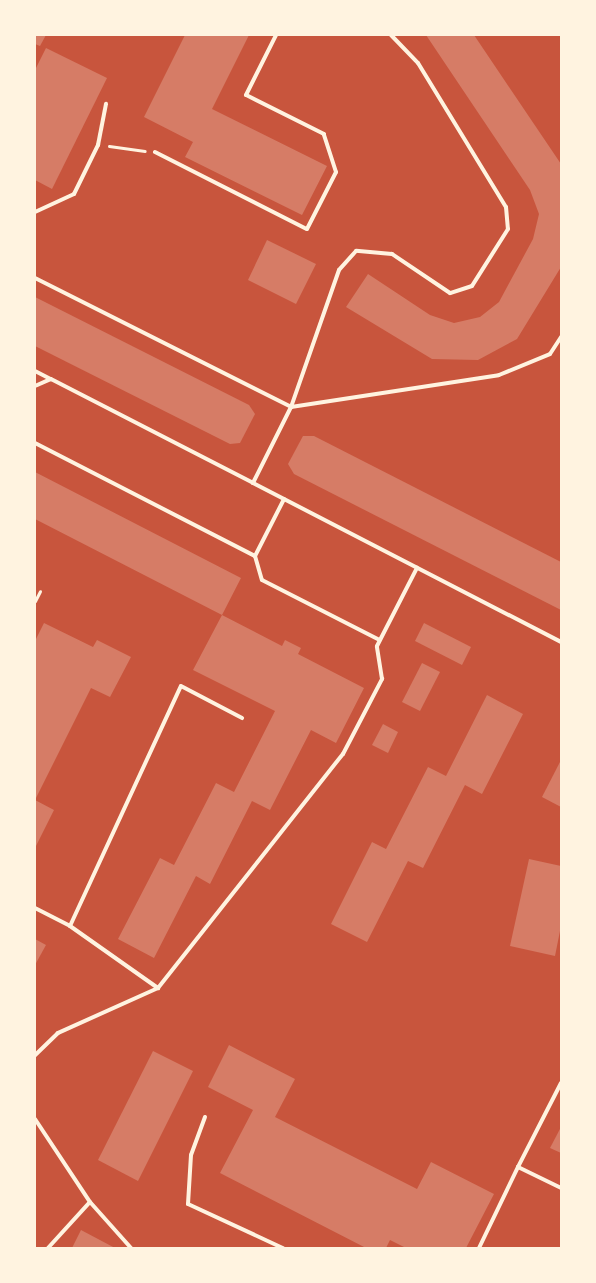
<!DOCTYPE html>
<style>
body{margin:0}
#map{position:relative;width:596px;height:1283px;overflow:hidden;background:#c8553d;font-family:Manrope,sans-serif}
div>[style]{position:absolute}
[style*='--x']{left:calc(var(--x)*1px);top:calc(var(--y)*1px);width:calc(var(--w)*1px);rotate:calc(var(--a)*1deg)}
.building>*{inset:0;background:#d67c66}
.path>*{height:3px;margin:-1.5px;padding:0 1.5px;transform-origin:1.5px;border-radius:1.5px;background:#fff3e0}
.service>*{height:4px;margin:-2px;padding:0 2px;transform-origin:2px;border-radius:2px;background:#fff3e0}
span{translate:-50% -50%;white-space:nowrap;text-align:center;line-height:1.15;-webkit-text-stroke:5px #fff3e0;paint-order:stroke}
.frame{position:absolute;inset:0;border:36px solid #fff3e0;pointer-events:none}
</style>
<div id="map">
<div class="building">
<div style="clip-path:polygon(35px 35px,46px 35px,40px 46px,35px 44px)"></div>
<div style="clip-path:polygon(185px 35px,249px 35px,212px 109px,327px 166px,302px 215px,185px 157px,193px 142px,144px 117px)"></div>
<div style="clip-path:polygon(426px 35px,474px 35px,561px 164px,561px 267px,517px 339px,478px 360px,432px 359px,346px 307px,368px 274px,430px 315px,454px 323px,480px 317px,499px 302px,533px 239px,539px 214px,530px 190px)"></div>
<div style="clip-path:polygon(46px 48px,107px 78px,52px 189px,35px 180px,35px 70px)"></div>
<div style="clip-path:polygon(267px 240px,316px 264px,296px 304px,248px 280px)"></div>
<div style="clip-path:polygon(35px 297px,249px 405px,255px 414px,240px 443px,230px 444px,35px 346px)"></div>
<div style="clip-path:polygon(303px 436px,314px 436px,561px 562px,561px 610px,294px 474px,288px 464px)"></div>
<div style="clip-path:polygon(35px 472px,241px 578px,222px 615px,282px 646px,285px 640px,301px 648px,298px 654px,364px 688px,336px 743px,311px 730px,270px 810px,252px 801px,210px 884px,196px 876px,154px 958px,118px 939px,160px 858px,174px 865px,216px 783px,234px 792px,275px 711px,193px 670px,222px 615px,35px 519px)"></div>
<div style="clip-path:polygon(44px 623px,93px 647px,97px 640px,131px 657px,110px 697px,91px 688px,35px 800px,54px 810px,35px 848px,35px 641px)"></div>
<div style="clip-path:polygon(424px 623px,471px 647px,462px 665px,415px 641px)"></div>
<div style="clip-path:polygon(422px 663px,440px 672px,420px 711px,402px 702px)"></div>
<div style="clip-path:polygon(487px 695px,523px 714px,482px 794px,465px 785px,423px 868px,408px 861px,367px 942px,331px 924px,372px 842px,386px 849px,428px 767px,446px 776px)"></div>
<div style="clip-path:polygon(383px 724px,398px 732px,388px 753px,372px 745px)"></div>
<div style="clip-path:polygon(561px 760px,561px 807px,542px 797px)"></div>
<div style="clip-path:polygon(529px 859px,561px 866px,561px 926px,555px 956px,510px 946px)"></div>
<div style="clip-path:polygon(35px 939px,46px 945px,35px 965px)"></div>
<div style="clip-path:polygon(229px 1045px,295px 1079px,275px 1117px,417px 1189px,431px 1162px,494px 1194px,466px 1248px,406px 1248px,390px 1240px,386px 1248px,366px 1248px,220px 1173px,253px 1110px,208px 1087px)"></div>
<div style="clip-path:polygon(153px 1051px,193px 1071px,138px 1181px,98px 1160px)"></div>
<div style="clip-path:polygon(561px 1127px,561px 1153px,550px 1148px)"></div>
<div style="clip-path:polygon(81px 1230px,115px 1248px,72px 1248px)"></div>
</div>
<div class="path">
<div style="--x:109;--y:146;--w:36;--a:8"></div>
<div style="--x:35;--y:601;--w:11;--a:-63"></div>
</div>
<div class="service">
<div style="--x:391;--y:35;--w:39;--a:46"></div>
<div style="--x:418;--y:63;--w:169;--a:58.6"></div>
<div style="--x:506;--y:207;--w:22;--a:85"></div>
<div style="--x:508;--y:229;--w:67;--a:122.3"></div>
<div style="--x:472;--y:286;--w:23;--a:162"></div>
<div style="--x:450;--y:293;--w:70;--a:-146.1"></div>
<div style="--x:392;--y:254;--w:36;--a:-175"></div>
<div style="--x:356;--y:251;--w:25;--a:132"></div>
<div style="--x:339;--y:270;--w:145;--a:109.3"></div>
<div style="--x:291;--y:407;--w:85;--a:116.6"></div>
<div style="--x:253;--y:483;--w:347;--a:27.3"></div>
<div style="--x:155;--y:152;--w:170;--a:26.9"></div>
<div style="--x:307;--y:229;--w:64;--a:-63"></div>
<div style="--x:336;--y:172;--w:40;--a:-108"></div>
<div style="--x:324;--y:134;--w:87;--a:-153.4"></div>
<div style="--x:246;--y:95;--w:67;--a:-63.4"></div>
<div style="--x:35;--y:212;--w:43;--a:-24.8"></div>
<div style="--x:74;--y:194;--w:55;--a:-63.9"></div>
<div style="--x:98;--y:145;--w:42;--a:-79"></div>
<div style="--x:35;--y:278;--w:287;--a:26.7"></div>
<div style="--x:291;--y:407;--w:210;--a:-8.7"></div>
<div style="--x:499;--y:375;--w:55;--a:-22.4"></div>
<div style="--x:550;--y:354;--w:20;--a:-57"></div>
<div style="--x:35;--y:371;--w:18;--a:27"></div>
<div style="--x:35;--y:386;--w:17;--a:-24"></div>
<div style="--x:51;--y:379;--w:227;--a:27.2"></div>
<div style="--x:35;--y:443;--w:247;--a:27.2"></div>
<div style="--x:255;--y:556;--w:64;--a:-63"></div>
<div style="--x:255;--y:556;--w:25;--a:74"></div>
<div style="--x:262;--y:580;--w:132;--a:27"></div>
<div style="--x:35;--y:908;--w:39;--a:27"></div>
<div style="--x:70;--y:926;--w:108;--a:35.2"></div>
<div style="--x:158;--y:988;--w:110;--a:155.8"></div>
<div style="--x:58;--y:1033;--w:32;--a:136"></div>
<div style="--x:70;--y:926;--w:264;--a:-65.2"></div>
<div style="--x:181;--y:686;--w:69;--a:27.7"></div>
<div style="--x:158;--y:988;--w:298;--a:-51.7"></div>
<div style="--x:343;--y:754;--w:85;--a:-62.5"></div>
<div style="--x:382;--y:679;--w:33;--a:-99"></div>
<div style="--x:377;--y:646;--w:88;--a:-62.9"></div>
<div style="--x:561;--y:1083;--w:94;--a:117.1"></div>
<div style="--x:518;--y:1167;--w:48;--a:26"></div>
<div style="--x:205;--y:1117;--w:40;--a:110.2"></div>
<div style="--x:191;--y:1155;--w:49;--a:93.5"></div>
<div style="--x:188;--y:1204;--w:105;--a:24.9"></div>
<div style="--x:35;--y:1119;--w:100;--a:56.5"></div>
<div style="--x:90;--y:1202;--w:62;--a:48.3"></div>
<div style="--x:48;--y:1248;--w:62;--a:-47.6"></div>
<div style="--x:479;--y:1248;--w:90;--a:-64.3"></div>
</div>
<div class="frame"></div>
</div>
